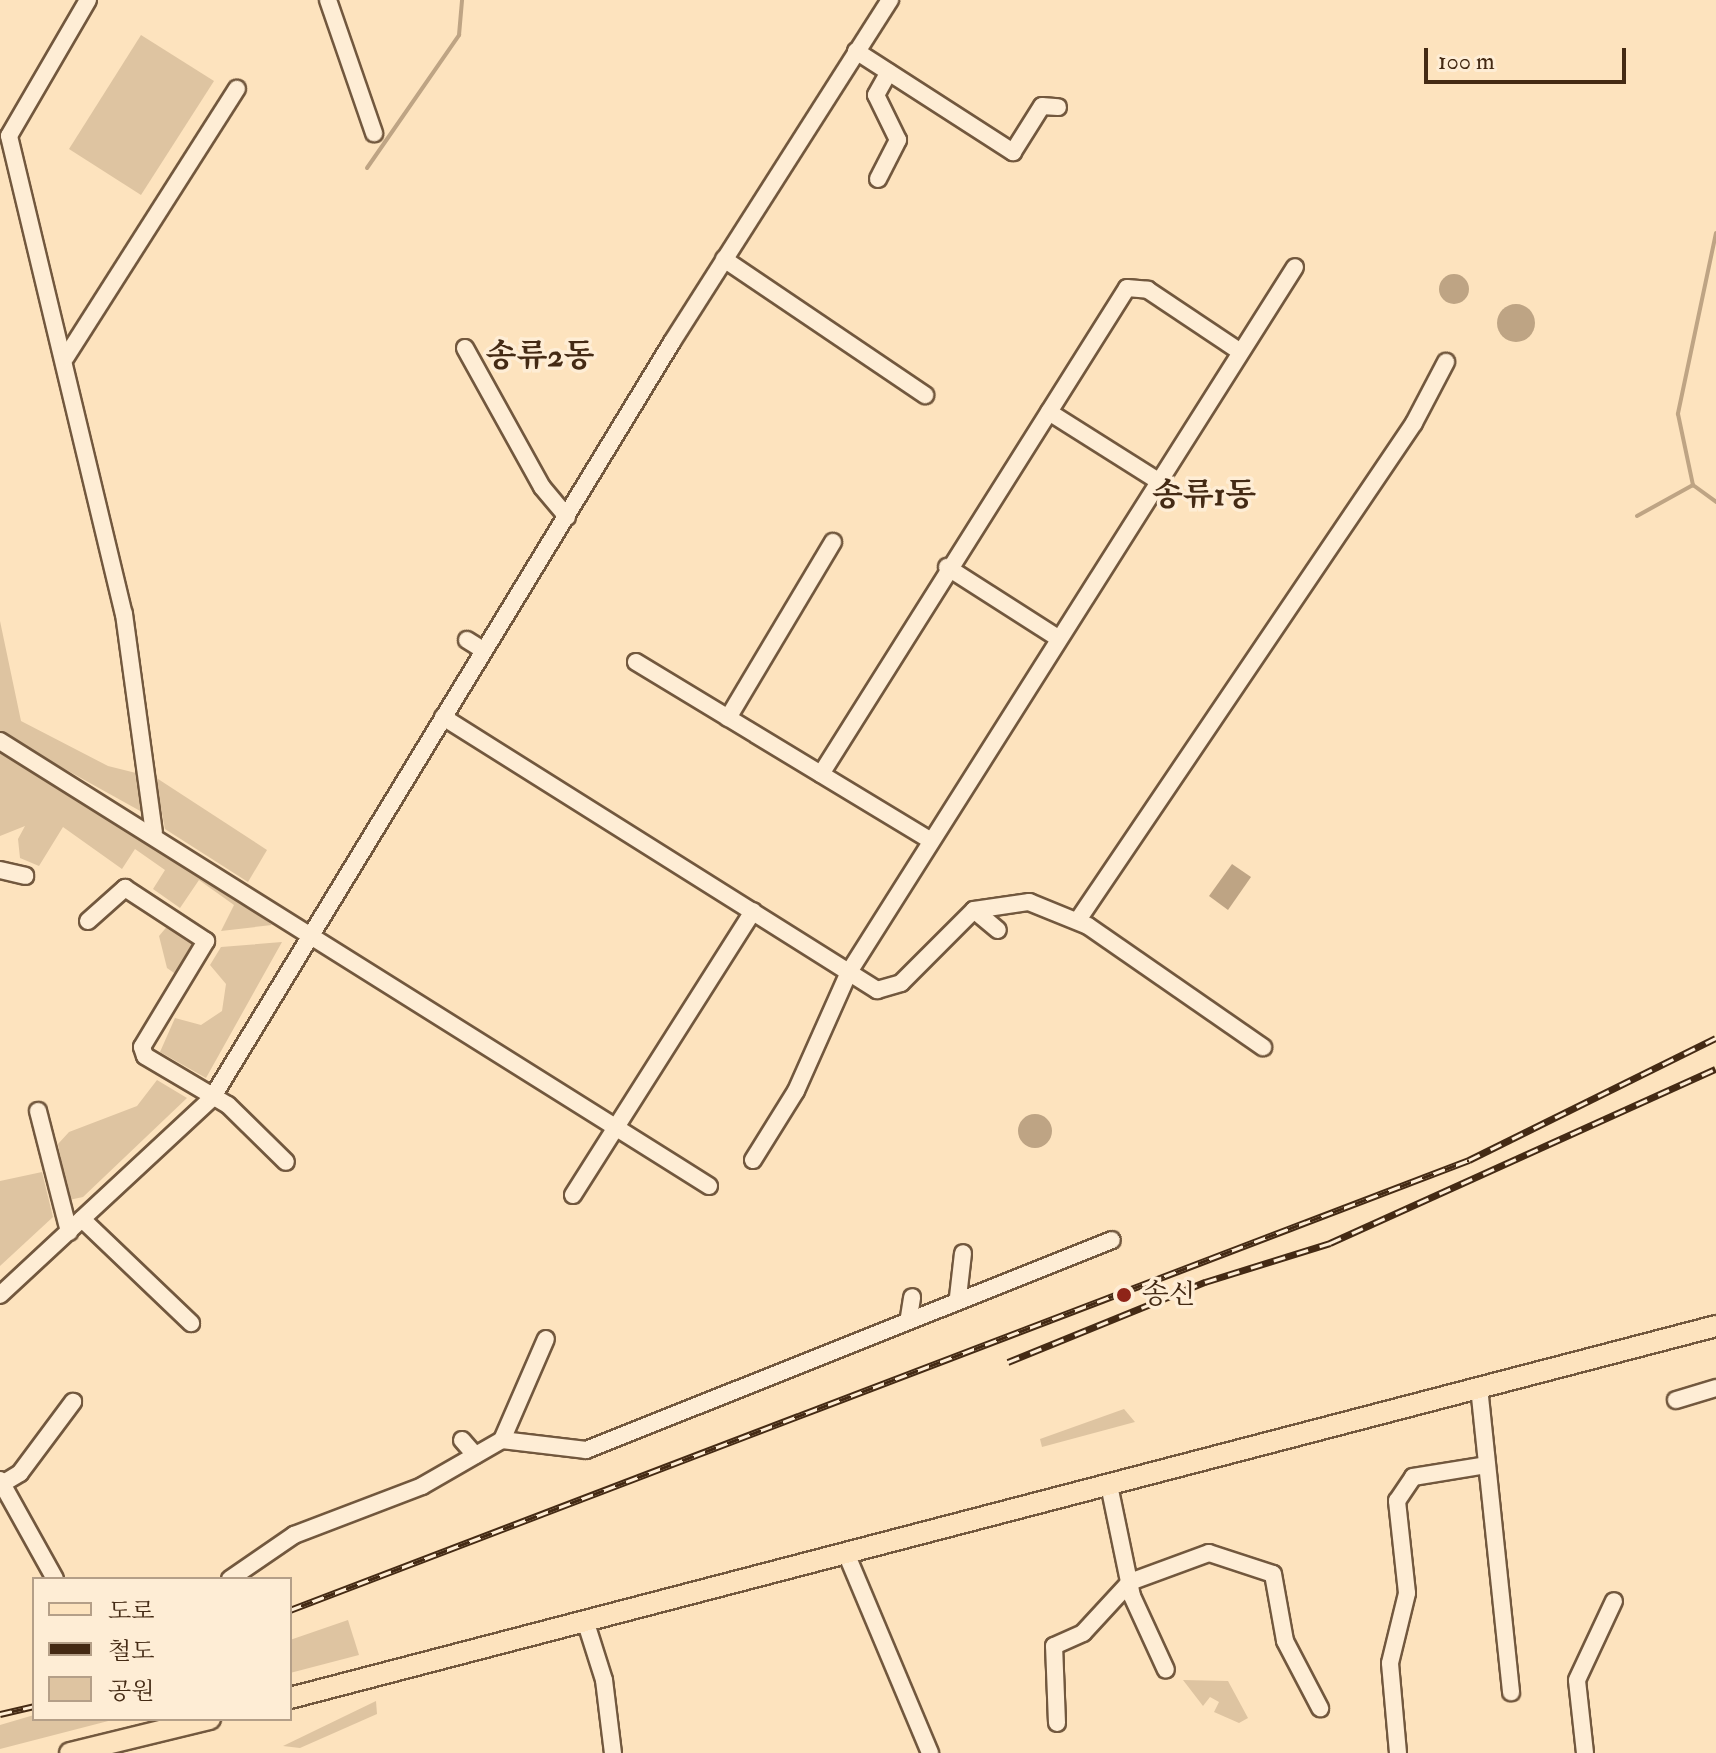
<!DOCTYPE html>
<meta charset="utf-8">
<style>
body{margin:0}
#map{position:relative;width:1716px;height:1753px;overflow:hidden;background:#fde3be;font-family:"IM FELL Double Pica","Noto Serif KR",serif}
div>[style]{position:absolute}
[style*='--x']{left:calc(var(--x)*1px);top:calc(var(--y)*1px);width:calc(var(--w)*1px);rotate:calc(var(--a)*1deg)}
.green>*{inset:0;background:#dec4a1}
.water>*{inset:0;background:#bea484}
.round{border-radius:50%}
.stream>*{height:4px;margin:-2px;padding:0 2px;transform-origin:2px;border-radius:2px;background:#bea484}
.roads{filter:drop-shadow(2px 0 #72583e) drop-shadow(-2px 0 #72583e) drop-shadow(0 2px #72583e) drop-shadow(0 -2px #72583e)}
.minor>*{height:16px;margin:-8px;padding:0 8px;transform-origin:8px;border-radius:8px;background:#feedd5}
.major>*{height:20px;margin:-10px;padding:0 10px;transform-origin:10px;border-radius:10px;background:#fde3be}
.rail>*{height:7px;margin-top:-3.5px;transform-origin:0;background:repeating-linear-gradient(90deg,#feedd5 0 12px,#442a14 0 24px);box-sizing:border-box;border-block:2px solid #442a14}
.dots>*{width:22px;height:22px;translate:-50% -50%;box-sizing:border-box;border:4px solid #feedd5;border-radius:50%}
span{translate:-50% -50%;white-space:nowrap;text-align:center;line-height:1.15;-webkit-text-stroke:7px #feedd5;paint-order:stroke}
.poi-label{font-size:28px;color:#442a14}
.left{translate:0 -50%;text-align:left}
.quarter-label{font-size:32px;color:#442a14;font-weight:700}
.legend{position:absolute;left:32px;top:1577px;width:260px;height:144px;box-sizing:border-box;background:#feedd5;border:2px solid #b49f88;margin:0;padding:10px 14px;list-style:none;font-size:24px;color:#442a14}
.legend li{display:flex;align-items:center;gap:16px;height:40px}
.legend b{width:40px;border:2px solid #b49f88}
.scale{position:absolute;left:1424px;top:48px;width:202px;height:36px;box-sizing:border-box;border:4px solid #442a14;border-top:0;padding-left:10px;font-size:24px;line-height:28px;white-space:nowrap;color:#442a14;-webkit-text-stroke:6px #feedd5;paint-order:stroke}
</style>
<div id="map">
<div class="green">
<div style="clip-path:polygon(141px 35px,214px 81px,141px 195px,69px 149px)"></div>
<div style="clip-path:polygon(0 621px,21px 721px,108px 766px,140px 774px,142px 812px,0 733px)"></div>
<div style="clip-path:polygon(0 751px,230px 891px,272px 925px,221px 931px,234px 905px,199px 880px,180px 908px,153px 889px,165px 870px,135px 849px,122px 869px,63px 827px,39px 866px,20px 858px,18px 839px,25px 826px,0 836px)"></div>
<div style="clip-path:polygon(155px 777px,267px 850px,248px 882px,165px 829px)"></div>
<div style="clip-path:polygon(170px 923px,196px 945px,177px 975px,167px 968px,159px 936px)"></div>
<div style="clip-path:polygon(282px 942px,206px 1078px,160px 1052px,175px 1018px,201px 1025px,222px 1011px,226px 984px,210px 965px,221px 947px)"></div>
<div style="clip-path:polygon(157px 1080px,187px 1098px,83px 1197px,69px 1200px,58px 1144px,69px 1132px,137px 1106px)"></div>
<div style="clip-path:polygon(42px 1172px,53px 1217px,0 1266px,0 1181px)"></div>
<div style="clip-path:polygon(1124px 1409px,1135px 1422px,1042px 1447px,1040px 1439px)"></div>
<div style="clip-path:polygon(348px 1620px,359px 1655px,290px 1673px,290px 1640px)"></div>
<div style="clip-path:polygon(1183px 1680px,1228px 1681px,1248px 1718px,1239px 1723px,1214px 1712px,1219px 1702px,1210px 1697px,1203px 1706px)"></div>
<div style="clip-path:polygon(376px 1701px,377px 1714px,300px 1748px,283px 1746px)"></div>
<div style="clip-path:polygon(34px 1715px,34px 1719px,116px 1719px,0 1749px,0 1725px)"></div>
</div>
<div class="water">
<div class="round" style="left:1439px;top:274px;width:30px;height:30px"></div>
<div class="round" style="left:1497px;top:304px;width:38px;height:38px"></div>
<div style="clip-path:polygon(1232px 864px,1251px 877px,1228px 910px,1209px 896px)"></div>
<div class="round" style="left:1018px;top:1114px;width:34px;height:34px"></div>
</div>
<div class="stream">
<div style="--x:367;--y:168;--w:162;--a:-55.3"></div>
<div style="--x:459;--y:35;--w:35;--a:-85"></div>
<div style="--x:1716;--y:233;--w:185;--a:101.9"></div>
<div style="--x:1678;--y:414;--w:73;--a:78.1"></div>
<div style="--x:1693;--y:485;--w:29;--a:36"></div>
<div style="--x:1637;--y:516;--w:64;--a:-29"></div>
</div>
<div class="roads">
<div class="minor">
<div style="--x:88;--y:0;--w:157;--a:120.2"></div>
<div style="--x:9;--y:136;--w:492;--a:76.5"></div>
<div style="--x:124;--y:614;--w:220;--a:82.2"></div>
<div style="--x:328;--y:0;--w:141;--a:70.9"></div>
<div style="--x:856;--y:51;--w:187;--a:32.8"></div>
<div style="--x:1013;--y:152;--w:54;--a:-57.8"></div>
<div style="--x:1042;--y:106;--w:16;--a:4"></div>
<div style="--x:878;--y:179;--w:44;--a:-62.9"></div>
<div style="--x:898;--y:140;--w:50;--a:-116.1"></div>
<div style="--x:876;--y:95;--w:26;--a:-61"></div>
<div style="--x:724;--y:259;--w:243;--a:34.1"></div>
<div style="--x:465;--y:348;--w:159;--a:61"></div>
<div style="--x:542;--y:487;--w:39;--a:50"></div>
<div style="--x:66;--y:357;--w:318;--a:-57.5"></div>
<div style="--x:1049;--y:412;--w:125;--a:32.3"></div>
<div style="--x:947;--y:567;--w:132;--a:32.6"></div>
<div style="--x:467;--y:640;--w:19;--a:32"></div>
<div style="--x:636;--y:662;--w:345;--a:31.2"></div>
<div style="--x:443;--y:717;--w:513;--a:32.17"></div>
<div style="--x:877;--y:990;--w:25;--a:-16"></div>
<div style="--x:901;--y:983;--w:103;--a:-45"></div>
<div style="--x:974;--y:910;--w:56;--a:-8.3"></div>
<div style="--x:1029;--y:902;--w:64;--a:22.1"></div>
<div style="--x:1088;--y:926;--w:213;--a:34.7"></div>
<div style="--x:728;--y:718;--w:205;--a:-59.2"></div>
<div style="--x:0;--y:741;--w:837;--a:32.11"></div>
<div style="--x:821;--y:774;--w:574;--a:-57.8"></div>
<div style="--x:1127;--y:288;--w:21;--a:5"></div>
<div style="--x:1148;--y:290;--w:110;--a:33.8"></div>
<div style="--x:0;--y:870;--w:26;--a:13"></div>
<div style="--x:974;--y:910;--w:31;--a:40"></div>
<div style="--x:1078;--y:920;--w:600;--a:-55.94"></div>
<div style="--x:1414;--y:423;--w:69;--a:-62.3"></div>
<div style="--x:88;--y:921;--w:50;--a:-41.7"></div>
<div style="--x:125;--y:888;--w:97;--a:33.2"></div>
<div style="--x:206;--y:941;--w:124;--a:121.1"></div>
<div style="--x:142;--y:1047;--w:9;--a:72"></div>
<div style="--x:145;--y:1056;--w:96;--a:30.6"></div>
<div style="--x:228;--y:1105;--w:81;--a:44.5"></div>
<div style="--x:38;--y:1111;--w:125;--a:75.6"></div>
<div style="--x:753;--y:1160;--w:81;--a:-58.1"></div>
<div style="--x:796;--y:1091;--w:130;--a:-66"></div>
<div style="--x:849;--y:972;--w:834;--a:-57.68"></div>
<div style="--x:573;--y:1195;--w:336;--a:-57.6"></div>
<div style="--x:82;--y:1219;--w:151;--a:43.7"></div>
<div style="--x:0;--y:1295;--w:289;--a:-42.9"></div>
<div style="--x:212;--y:1098;--w:885;--a:-58.68"></div>
<div style="--x:672;--y:342;--w:406;--a:-57.5"></div>
<div style="--x:958;--y:1297;--w:44;--a:-83.5"></div>
<div style="--x:909;--y:1317;--w:20;--a:-81"></div>
<div style="--x:1479;--y:1387;--w:307;--a:84"></div>
<div style="--x:1676;--y:1400;--w:42;--a:-16.7"></div>
<div style="--x:462;--y:1440;--w:20;--a:49"></div>
<div style="--x:502;--y:1440;--w:110;--a:-66.5"></div>
<div style="--x:0;--y:1480;--w:113;--a:60.9"></div>
<div style="--x:2;--y:1484;--w:21;--a:-31"></div>
<div style="--x:20;--y:1473;--w:89;--a:-53.3"></div>
<div style="--x:1109;--y:1485;--w:113;--a:78.3"></div>
<div style="--x:1132;--y:1596;--w:81;--a:65.3"></div>
<div style="--x:846;--y:1553;--w:217;--a:67.2"></div>
<div style="--x:230;--y:1579;--w:78;--a:-34.5"></div>
<div style="--x:294;--y:1535;--w:137;--a:-20.9"></div>
<div style="--x:422;--y:1486;--w:92;--a:-29.9"></div>
<div style="--x:502;--y:1440;--w:85;--a:6.8"></div>
<div style="--x:586;--y:1450;--w:566;--a:-21.76"></div>
<div style="--x:585;--y:1620;--w:63;--a:72.4"></div>
<div style="--x:604;--y:1680;--w:74;--a:83"></div>
<div style="--x:1057;--y:1723;--w:77;--a:-92.2"></div>
<div style="--x:1054;--y:1646;--w:32;--a:-24"></div>
<div style="--x:1083;--y:1633;--w:69;--a:-47.3"></div>
<div style="--x:1130;--y:1582;--w:84;--a:-20.2"></div>
<div style="--x:1209;--y:1553;--w:67;--a:18.2"></div>
<div style="--x:1273;--y:1574;--w:68;--a:79.8"></div>
<div style="--x:1285;--y:1641;--w:76;--a:62.4"></div>
<div style="--x:1398;--y:1753;--w:90;--a:-95.1"></div>
<div style="--x:1390;--y:1663;--w:72;--a:-76.3"></div>
<div style="--x:1407;--y:1593;--w:93;--a:-96.2"></div>
<div style="--x:1397;--y:1501;--w:29;--a:-56"></div>
<div style="--x:1413;--y:1477;--w:74;--a:-9.3"></div>
<div style="--x:1585;--y:1753;--w:73;--a:-96.3"></div>
<div style="--x:1577;--y:1680;--w:87;--a:-64.9"></div>
</div>
<div class="major">
<div style="--x:290;--y:1698;--w:1474;--a:-14.62"></div>
<div style="--x:70;--y:1753;--w:144;--a:-13.7"></div>
</div>
</div>
<div class="rail">
<div style="--x:1008;--y:1362;--w:213;--a:-22.1"></div>
<div style="--x:1205;--y:1282;--w:131;--a:-17.3"></div>
<div style="--x:1330;--y:1243;--w:423;--a:-24.3"></div>
<div style="--x:290;--y:1610;--w:1262;--a:-20.89"></div>
<div style="--x:1469;--y:1160;--w:275;--a:-26.3"></div>
<div style="--x:0;--y:1714;--w:35;--a:-13"></div>
</div>
<div class="dots">
<div style="left:1124px;top:1295px;background:#8f2418"></div>
</div>
<div class="poi-label">
<span class="left" style="left:1142px;top:1295px">송신</span>
</div>
<div class="quarter-label">
<span style="left:540px;top:356px">송류2동</span>
<span style="left:1204px;top:495px">송류1동</span>
</div>
<ul class="legend">
<li><b style="height:10px;background:#fde3be"></b>도로</li>
<li><b style="height:10px;background:#442a14"></b>철도</li>
<li><b style="height:22px;background:#dec4a1"></b>공원</li>
</ul>
<div class="scale">100 m</div>
</div>
